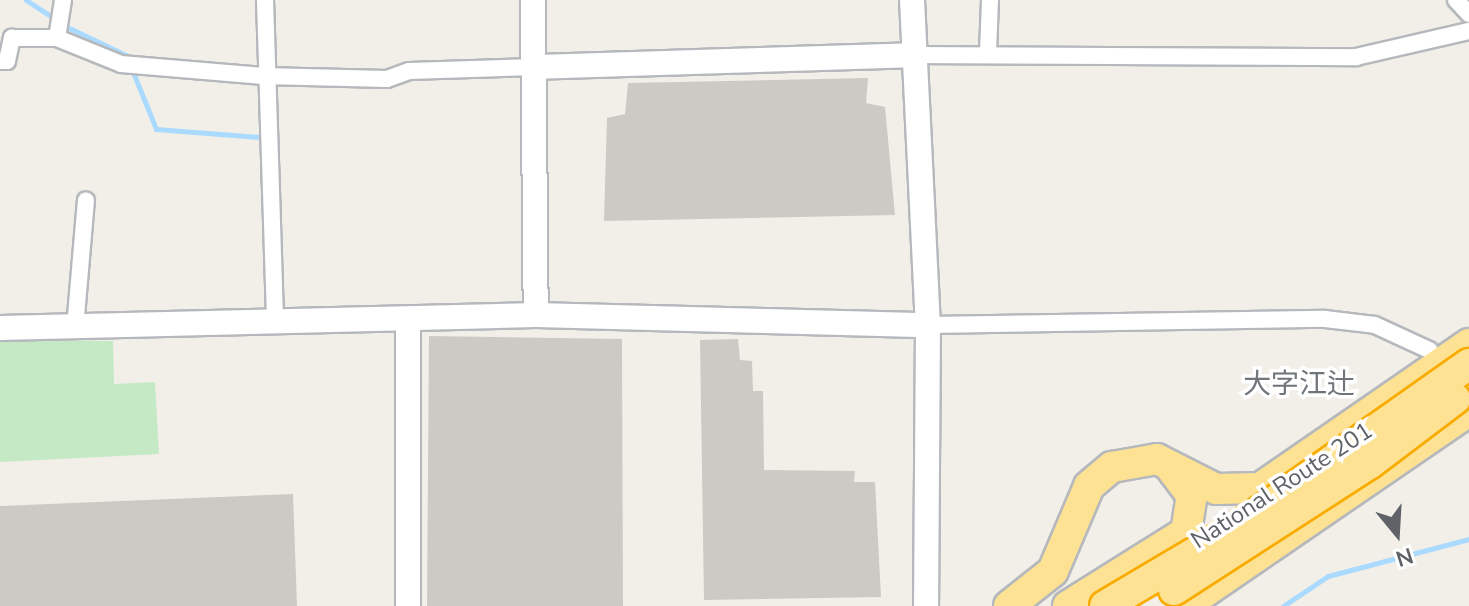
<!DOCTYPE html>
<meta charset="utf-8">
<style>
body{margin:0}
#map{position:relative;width:1469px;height:606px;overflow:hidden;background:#f1efe8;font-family:"Nunito Sans","Noto Sans JP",sans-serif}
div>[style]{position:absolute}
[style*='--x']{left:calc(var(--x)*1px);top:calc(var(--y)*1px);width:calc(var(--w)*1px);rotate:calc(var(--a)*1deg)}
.green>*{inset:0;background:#c5e8c5}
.stream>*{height:5px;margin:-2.5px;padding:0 2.5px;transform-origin:2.5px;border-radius:2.5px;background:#aadaff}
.building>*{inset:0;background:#cccac5}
.roads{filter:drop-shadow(2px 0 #b5b8bc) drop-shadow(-2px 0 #b5b8bc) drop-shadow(0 2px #b5b8bc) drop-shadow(0 -2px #b5b8bc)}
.street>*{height:16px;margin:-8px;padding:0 8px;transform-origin:8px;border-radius:8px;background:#fff}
.secondary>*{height:24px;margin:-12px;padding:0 12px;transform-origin:12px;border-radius:12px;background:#fff}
.highway>*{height:30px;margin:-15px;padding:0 15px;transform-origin:15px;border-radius:15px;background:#fde293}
.bridges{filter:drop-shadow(2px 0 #f9ab00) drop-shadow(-2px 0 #f9ab00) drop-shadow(0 2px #f9ab00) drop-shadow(0 -2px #f9ab00)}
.highway-bridge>*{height:30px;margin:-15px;padding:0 15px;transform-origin:15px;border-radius:15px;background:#fde293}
span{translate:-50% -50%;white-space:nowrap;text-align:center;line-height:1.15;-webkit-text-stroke:7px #fff;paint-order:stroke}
.street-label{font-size:24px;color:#5f6368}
.quarter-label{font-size:28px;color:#70757a}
.north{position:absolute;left:1357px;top:494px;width:80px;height:80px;-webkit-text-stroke:6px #fff;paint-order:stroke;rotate:162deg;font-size:22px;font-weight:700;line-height:32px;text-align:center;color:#5f6368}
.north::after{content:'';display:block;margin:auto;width:28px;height:36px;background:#5f6368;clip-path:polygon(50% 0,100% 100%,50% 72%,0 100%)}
</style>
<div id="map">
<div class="green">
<div style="clip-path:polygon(0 339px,113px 341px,114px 384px,155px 382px,159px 454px,0 462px)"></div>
</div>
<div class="stream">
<div style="--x:26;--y:0;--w:35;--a:33"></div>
<div style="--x:63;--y:25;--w:70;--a:25.5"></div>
<div style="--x:126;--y:55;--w:80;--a:67.9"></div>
<div style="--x:156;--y:129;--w:105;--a:4.4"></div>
<div style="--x:1283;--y:606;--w:54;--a:-33.7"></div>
<div style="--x:1328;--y:576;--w:146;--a:-14.7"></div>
</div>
<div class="building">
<div style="clip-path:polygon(868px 78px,866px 103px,885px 107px,895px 215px,604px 221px,607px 118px,625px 114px,628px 83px)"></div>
<div style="clip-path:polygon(429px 336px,622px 339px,623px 606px,427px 606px)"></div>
<div style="clip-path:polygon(738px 339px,740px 360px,752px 361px,753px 391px,763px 391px,764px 470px,855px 471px,854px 482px,875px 482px,881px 597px,704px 600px,700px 340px)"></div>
<div style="clip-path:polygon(293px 494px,297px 606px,0 606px,0 506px)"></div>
</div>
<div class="roads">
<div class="street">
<div style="--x:265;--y:0;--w:324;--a:88.2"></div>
<div style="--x:1456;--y:0;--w:19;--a:47"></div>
<div style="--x:57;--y:38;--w:38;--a:-81"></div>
<div style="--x:988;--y:52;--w:52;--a:-87.8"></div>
<div style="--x:915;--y:55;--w:441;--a:0.3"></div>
<div style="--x:1356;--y:57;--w:116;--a:-13"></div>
<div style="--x:0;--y:61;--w:7;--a:0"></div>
<div style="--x:7;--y:61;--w:24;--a:-78"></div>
<div style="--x:12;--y:38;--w:45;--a:0"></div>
<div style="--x:57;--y:38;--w:69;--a:22.1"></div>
<div style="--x:121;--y:64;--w:143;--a:4.8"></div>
<div style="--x:263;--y:76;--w:124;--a:1.4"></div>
<div style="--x:387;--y:79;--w:23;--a:-20"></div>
<div style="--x:409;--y:71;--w:125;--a:-1.8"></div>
<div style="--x:928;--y:325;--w:397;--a:-0.9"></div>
<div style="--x:1325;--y:319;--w:50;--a:6.8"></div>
<div style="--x:1375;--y:325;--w:60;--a:24.8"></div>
<div style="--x:75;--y:328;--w:128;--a:-85.1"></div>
</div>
<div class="secondary">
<div style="--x:533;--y:0;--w:315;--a:89.5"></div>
<div style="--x:912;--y:0;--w:325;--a:87.2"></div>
<div style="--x:928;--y:325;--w:281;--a:90.4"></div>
<div style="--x:534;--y:67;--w:381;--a:-1.8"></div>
<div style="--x:408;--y:320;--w:286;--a:90"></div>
<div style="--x:0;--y:328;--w:536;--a:-1.39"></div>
<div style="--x:536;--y:315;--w:392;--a:1.5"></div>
</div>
<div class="highway">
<div style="--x:1009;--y:606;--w:56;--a:-38.5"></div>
<div style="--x:1053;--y:571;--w:92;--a:-67"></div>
<div style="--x:1089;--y:486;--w:30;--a:-40"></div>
<div style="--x:1112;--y:467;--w:46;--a:-10.1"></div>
<div style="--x:1157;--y:459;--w:66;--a:27"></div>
<div style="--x:1216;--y:489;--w:44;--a:-1.3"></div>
<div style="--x:1260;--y:488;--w:254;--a:-34.6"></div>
<div style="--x:1068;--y:606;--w:139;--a:-32.1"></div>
<div style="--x:1186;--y:532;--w:36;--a:-81"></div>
<div style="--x:1192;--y:496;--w:34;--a:-127"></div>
<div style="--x:1184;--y:606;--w:345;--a:-34.4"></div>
</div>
</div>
<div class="bridges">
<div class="highway-bridge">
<div style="--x:1174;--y:590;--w:232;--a:-32.9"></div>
<div style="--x:1369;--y:464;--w:108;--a:-37.1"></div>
<div style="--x:1105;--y:606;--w:155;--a:-30.7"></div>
<div style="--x:1238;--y:527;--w:283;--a:-35.2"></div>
</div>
</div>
<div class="street-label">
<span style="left:1282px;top:486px;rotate:-33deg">National Route 201</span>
</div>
<div class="quarter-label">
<span style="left:1299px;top:384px">大字江辻</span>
</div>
<div class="north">N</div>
</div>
